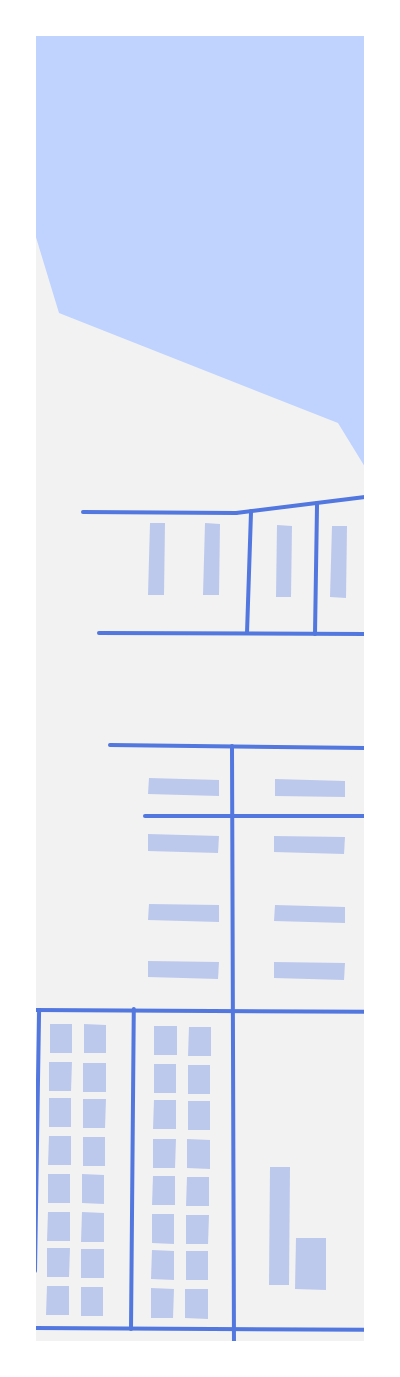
<!DOCTYPE html>
<style>
body{margin:0}
#map{position:relative;width:400px;height:1377px;overflow:hidden;background:#f2f2f2;font-family:"IBM Plex Serif",serif}
div>[style]{position:absolute}
[style*='--x']{left:calc(var(--x)*1px);top:calc(var(--y)*1px);width:calc(var(--w)*1px);rotate:calc(var(--a)*1deg)}
.water>*{inset:0;background:#bfd3fe}
.building>*{inset:0;background:#bdc9ec}
.service>*{height:4px;margin:-2px;padding:0 2px;transform-origin:2px;border-radius:2px;background:#5277de}
span{translate:-50% -50%;white-space:nowrap;text-align:center;line-height:1.15;-webkit-text-stroke:4.5px #fff;paint-order:stroke}
.frame{position:absolute;inset:0;border:36px solid #fff;pointer-events:none}
</style>
<div id="map">
<div class="water">
<div style="clip-path:polygon(35px 35px,365px 35px,365px 467px,338px 423px,59px 313px,35px 234px)"></div>
</div>
<div class="building">
<div style="clip-path:polygon(150px 523px,165px 523px,164px 595px,148px 595px)"></div>
<div style="clip-path:polygon(205px 523px,220px 524px,219px 595px,203px 595px)"></div>
<div style="clip-path:polygon(277px 525px,292px 526px,291px 597px,276px 597px)"></div>
<div style="clip-path:polygon(332px 526px,347px 526px,346px 598px,330px 597px)"></div>
<div style="clip-path:polygon(149px 778px,219px 780px,219px 796px,148px 794px)"></div>
<div style="clip-path:polygon(275px 779px,345px 781px,345px 797px,275px 796px)"></div>
<div style="clip-path:polygon(148px 834px,219px 836px,218px 853px,148px 851px)"></div>
<div style="clip-path:polygon(274px 836px,345px 837px,344px 854px,274px 852px)"></div>
<div style="clip-path:polygon(149px 904px,219px 905px,219px 922px,148px 920px)"></div>
<div style="clip-path:polygon(275px 905px,345px 907px,345px 923px,274px 921px)"></div>
<div style="clip-path:polygon(148px 961px,219px 962px,218px 979px,148px 977px)"></div>
<div style="clip-path:polygon(274px 962px,345px 963px,344px 980px,274px 978px)"></div>
<div style="clip-path:polygon(50px 1024px,72px 1024px,72px 1053px,50px 1053px)"></div>
<div style="clip-path:polygon(84px 1024px,106px 1025px,106px 1053px,84px 1053px)"></div>
<div style="clip-path:polygon(154px 1026px,177px 1026px,177px 1055px,154px 1055px)"></div>
<div style="clip-path:polygon(189px 1027px,211px 1027px,211px 1056px,188px 1056px)"></div>
<div style="clip-path:polygon(49px 1062px,72px 1062px,71px 1091px,49px 1091px)"></div>
<div style="clip-path:polygon(83px 1063px,106px 1063px,106px 1092px,83px 1092px)"></div>
<div style="clip-path:polygon(154px 1064px,176px 1064px,176px 1093px,154px 1093px)"></div>
<div style="clip-path:polygon(188px 1065px,210px 1065px,210px 1094px,188px 1094px)"></div>
<div style="clip-path:polygon(49px 1098px,71px 1098px,71px 1127px,49px 1127px)"></div>
<div style="clip-path:polygon(83px 1099px,106px 1099px,105px 1128px,83px 1128px)"></div>
<div style="clip-path:polygon(154px 1100px,176px 1100px,176px 1129px,153px 1129px)"></div>
<div style="clip-path:polygon(188px 1101px,210px 1101px,210px 1130px,188px 1130px)"></div>
<div style="clip-path:polygon(49px 1136px,71px 1136px,71px 1165px,48px 1165px)"></div>
<div style="clip-path:polygon(83px 1137px,105px 1137px,105px 1166px,83px 1166px)"></div>
<div style="clip-path:polygon(153px 1139px,176px 1139px,175px 1168px,153px 1168px)"></div>
<div style="clip-path:polygon(187px 1139px,210px 1140px,210px 1169px,187px 1168px)"></div>
<div style="clip-path:polygon(270px 1167px,290px 1167px,289px 1285px,269px 1285px)"></div>
<div style="clip-path:polygon(48px 1174px,70px 1174px,70px 1203px,48px 1203px)"></div>
<div style="clip-path:polygon(82px 1174px,104px 1175px,104px 1204px,82px 1203px)"></div>
<div style="clip-path:polygon(153px 1176px,175px 1176px,175px 1205px,152px 1205px)"></div>
<div style="clip-path:polygon(187px 1177px,209px 1177px,209px 1206px,186px 1206px)"></div>
<div style="clip-path:polygon(48px 1212px,70px 1212px,70px 1241px,47px 1241px)"></div>
<div style="clip-path:polygon(82px 1212px,104px 1213px,104px 1242px,81px 1242px)"></div>
<div style="clip-path:polygon(152px 1214px,174px 1214px,174px 1244px,152px 1243px)"></div>
<div style="clip-path:polygon(186px 1215px,209px 1215px,208px 1244px,186px 1244px)"></div>
<div style="clip-path:polygon(296px 1238px,326px 1238px,326px 1290px,295px 1289px)"></div>
<div style="clip-path:polygon(47px 1248px,70px 1248px,69px 1277px,47px 1277px)"></div>
<div style="clip-path:polygon(81px 1249px,104px 1249px,104px 1278px,81px 1278px)"></div>
<div style="clip-path:polygon(152px 1250px,174px 1251px,174px 1280px,151px 1279px)"></div>
<div style="clip-path:polygon(186px 1251px,208px 1251px,208px 1280px,186px 1280px)"></div>
<div style="clip-path:polygon(47px 1286px,69px 1286px,69px 1315px,46px 1315px)"></div>
<div style="clip-path:polygon(81px 1287px,103px 1287px,103px 1316px,81px 1316px)"></div>
<div style="clip-path:polygon(151px 1288px,174px 1289px,173px 1318px,151px 1318px)"></div>
<div style="clip-path:polygon(185px 1289px,208px 1289px,208px 1319px,185px 1318px)"></div>
</div>
<div class="service">
<div style="--x:83;--y:512;--w:153;--a:0.4"></div>
<div style="--x:236;--y:513;--w:130;--a:-7.1"></div>
<div style="--x:99;--y:633;--w:266;--a:0.2"></div>
<div style="--x:247;--y:633;--w:122;--a:-88.1"></div>
<div style="--x:315;--y:634;--w:131;--a:-89.1"></div>
<div style="--x:110;--y:745;--w:255;--a:0.7"></div>
<div style="--x:232;--y:746;--w:596;--a:89.81"></div>
<div style="--x:145;--y:816;--w:220;--a:0"></div>
<div style="--x:35;--y:1010;--w:330;--a:0.3"></div>
<div style="--x:35;--y:1271;--w:261;--a:-89.1"></div>
<div style="--x:35;--y:1328;--w:330;--a:0.3"></div>
<div style="--x:131;--y:1329;--w:320;--a:-89.5"></div>
</div>
<div class="frame"></div>
</div>
